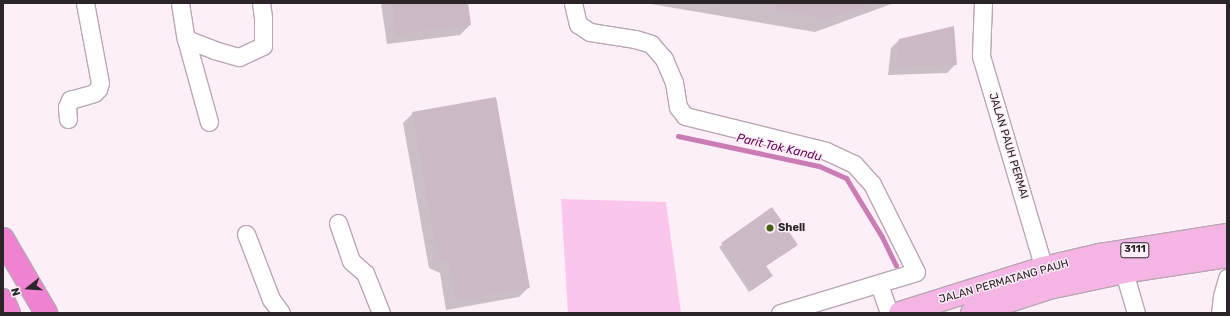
<!DOCTYPE html>
<style>
body{margin:0}
#map{position:relative;width:1230px;height:316px;overflow:hidden;background:#fdeff8;font-family:Rubik,sans-serif}
div>[style]{position:absolute}
[style*='--x']{left:calc(var(--x)*1px);top:calc(var(--y)*1px);width:calc(var(--w)*1px);rotate:calc(var(--a)*1deg)}
.green>*{inset:0;background:#fbc6eb}
.shadow>*{inset:0;background:#0003}
.stream>*{height:5px;margin:-2.5px;padding:0 2.5px;transform-origin:2.5px;border-radius:2.5px;background:#ca7cb4}
.building>*{inset:0;background:#cbbac5}
.roads{filter:drop-shadow(1px 0 #b8a7b2) drop-shadow(-1px 0 #b8a7b2) drop-shadow(0 1px #b8a7b2) drop-shadow(0 -1px #b8a7b2)}
.minor>*{height:17px;margin:-8.5px;padding:0 8.5px;transform-origin:8.5px;border-radius:8.5px;background:#fff}
.primary>*{height:22px;margin:-11px;padding:0 11px;transform-origin:11px;border-radius:11px;background:#f5b5e4}
.motorway>*{height:22px;margin:-11px;padding:0 11px;transform-origin:11px;border-radius:11px;background:#ef83d2}
.dots>*{width:11px;height:11px;translate:-50% -50%;box-sizing:border-box;border:2px solid #fdeff8;border-radius:50%}
span{translate:-50% -50%;white-space:nowrap;text-align:center;line-height:1.15;-webkit-text-stroke:3px #fdeff8;paint-order:stroke}
.shield-label span{padding:1px 3px;background:#fdeff8;border:1px solid;border-radius:3px;-webkit-text-stroke-width:0}
.shield-label{font-size:10px;color:#2b2429;font-weight:700}
.street-label{font-size:11px;color:#2b2429}
.poi-label{font-size:11px;color:#2b2429;font-weight:700}
.left{translate:0 -50%;text-align:left}
.water-label{font-size:12px;color:#680556;font-style:italic}
.frame{position:absolute;inset:0;border:4px solid #2b2429;pointer-events:none}
.north{position:absolute;left:8px;top:268px;width:40px;height:40px;-webkit-text-stroke:3px #fdeff8;paint-order:stroke;rotate:253deg;font-size:11px;font-weight:700;line-height:16px;text-align:center;color:#2b2429}
.north::after{content:'';display:block;margin:auto;width:14px;height:18px;background:#2b2429;clip-path:polygon(50% 0,100% 100%,50% 72%,0 100%)}
</style>
<div id="map">
<div class="green">
<div style="clip-path:polygon(561px 199px,666px 202px,681px 313px,568px 313px)"></div>
</div>
<div class="shadow">
<div style="clip-path:polygon(381px 3px,467px 3px,470px 25px,460px 35px,387px 44px)"></div>
<div style="clip-path:polygon(645px 3px,894px 3px,815px 32px)"></div>
<div style="clip-path:polygon(899px 40px,955px 65px,947px 73px,888px 75px,891px 48px)"></div>
<div style="clip-path:polygon(413px 113px,529px 287px,519px 297px,446px 310px,440px 273px,429px 268px,403px 123px)"></div>
<div style="clip-path:polygon(772px 208px,794px 247px,766px 266px,772px 276px,749px 292px,719px 247px)"></div>
</div>
<div class="stream">
<div style="--x:678;--y:136;--w:144;--a:12"></div>
<div style="--x:819;--y:166;--w:30;--a:24"></div>
<div style="--x:846;--y:178;--w:69;--a:58.6"></div>
<div style="--x:882;--y:237;--w:32;--a:64"></div>
</div>
<div class="building">
<div style="clip-path:polygon(392px 3px,468px 3px,471px 25px,396px 35px)"></div>
<div style="clip-path:polygon(776px 3px,869px 3px,869px 5px,829px 19px,775px 10px)"></div>
<div style="clip-path:polygon(954px 26px,957px 65px,895px 67px,899px 39px)"></div>
<div style="clip-path:polygon(496px 97px,530px 288px,456px 301px,449px 263px,438px 259px,412px 112px)"></div>
<div style="clip-path:polygon(772px 207px,798px 245px,766px 266px,773px 276px,752px 290px,721px 243px)"></div>
</div>
<div class="roads">
<div class="minor">
<div style="--x:180;--y:3;--w:36;--a:81"></div>
<div style="--x:186;--y:39;--w:86;--a:74.5"></div>
<div style="--x:573;--y:3;--w:22;--a:77"></div>
<div style="--x:578;--y:24;--w:14;--a:34"></div>
<div style="--x:590;--y:32;--w:46;--a:8.8"></div>
<div style="--x:635;--y:39;--w:17;--a:17"></div>
<div style="--x:651;--y:44;--w:20;--a:49"></div>
<div style="--x:664;--y:59;--w:25;--a:67"></div>
<div style="--x:674;--y:82;--w:25;--a:81"></div>
<div style="--x:678;--y:107;--w:11;--a:52"></div>
<div style="--x:685;--y:116;--w:145;--a:13.9"></div>
<div style="--x:826;--y:151;--w:31;--a:25"></div>
<div style="--x:854;--y:164;--w:27;--a:48"></div>
<div style="--x:872;--y:184;--w:98;--a:63.4"></div>
<div style="--x:916;--y:272;--w:142;--a:163.2"></div>
<div style="--x:983;--y:3;--w:53;--a:92.2"></div>
<div style="--x:981;--y:56;--w:233;--a:73.5"></div>
<div style="--x:186;--y:39;--w:30;--a:21"></div>
<div style="--x:214;--y:50;--w:26;--a:16"></div>
<div style="--x:239;--y:57;--w:26;--a:-25"></div>
<div style="--x:263;--y:46;--w:29;--a:-90"></div>
<div style="--x:263;--y:17;--w:14;--a:-98"></div>
<div style="--x:68;--y:119;--w:12;--a:-95"></div>
<div style="--x:67;--y:107;--w:8;--a:-67"></div>
<div style="--x:70;--y:100;--w:25;--a:-16"></div>
<div style="--x:94;--y:93;--w:6;--a:-45"></div>
<div style="--x:98;--y:89;--w:6;--a:-72"></div>
<div style="--x:100;--y:83;--w:81;--a:-100.6"></div>
<div style="--x:338;--y:223;--w:40;--a:71.1"></div>
<div style="--x:351;--y:261;--w:18;--a:41"></div>
<div style="--x:365;--y:273;--w:43;--a:68.2"></div>
<div style="--x:246;--y:234;--w:70;--a:69"></div>
<div style="--x:271;--y:299;--w:17;--a:54"></div>
<div style="--x:1124;--y:272;--w:43;--a:73.7"></div>
<div style="--x:879;--y:284;--w:31;--a:71"></div>
<div style="--x:1220;--y:313;--w:17;--a:-83"></div>
<div style="--x:1222;--y:296;--w:19;--a:-74"></div>
</div>
<div class="primary">
<div style="--x:900;--y:313;--w:151;--a:-17.4"></div>
<div style="--x:1044;--y:268;--w:57;--a:-13.3"></div>
<div style="--x:1099;--y:255;--w:130;--a:-8.9"></div>
<div style="--x:972;--y:313;--w:81;--a:-18"></div>
<div style="--x:1049;--y:288;--w:77;--a:-12"></div>
<div style="--x:1124;--y:272;--w:104;--a:-8.8"></div>
</div>
<div class="motorway">
<div style="--x:3;--y:239;--w:86;--a:59.8"></div>
<div style="--x:3;--y:300;--w:14;--a:65"></div>
</div>
</div>
<div class="dots">
<div style="left:770px;top:228px;background:#446112"></div>
</div>
<div class="shield-label">
<span style="left:1135px;top:250px">3111</span>
</div>
<div class="street-label">
<span style="left:1008px;top:146px;rotate:73deg">JALAN PAUH PERMAI</span>
<span style="left:1004px;top:282px;rotate:-16deg">JALAN PERMATANG PAUH</span>
</div>
<div class="poi-label">
<span class="left" style="left:778px;top:228px">Shell</span>
</div>
<div class="water-label">
<span style="left:779px;top:148px;rotate:13deg">Parit Tok Kandu</span>
</div>
<div class="frame"></div>
<div class="north">N</div>
</div>
